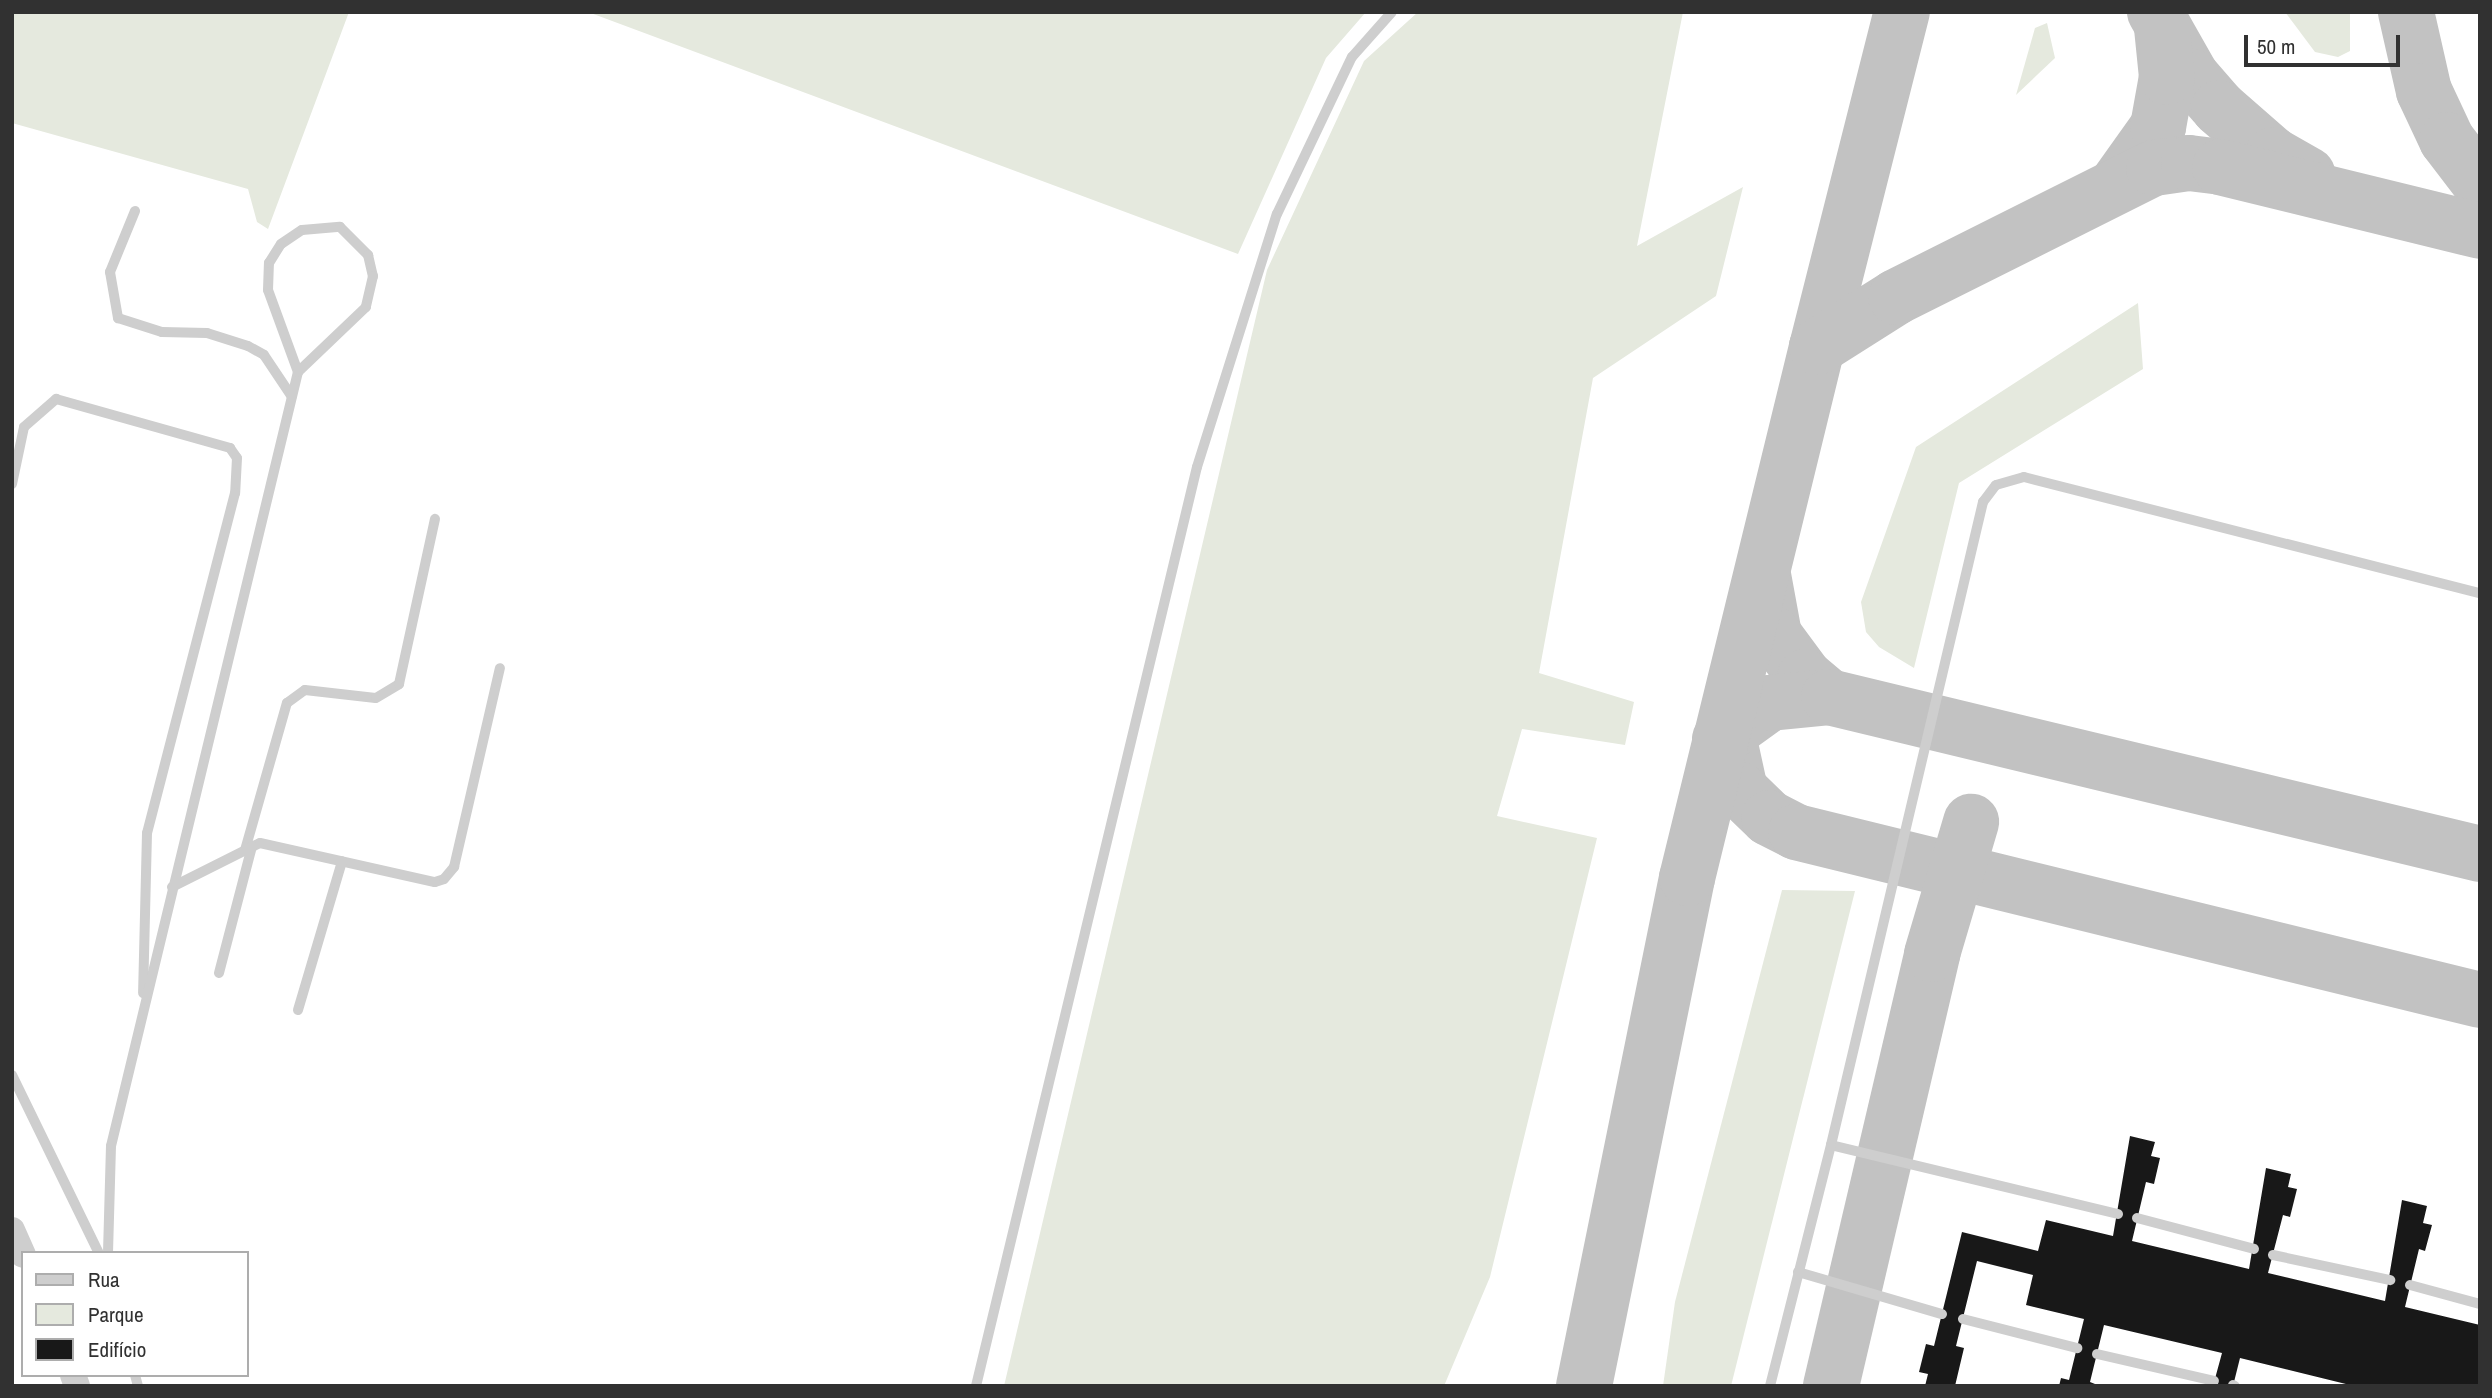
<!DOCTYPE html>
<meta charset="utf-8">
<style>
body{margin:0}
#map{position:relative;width:2492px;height:1398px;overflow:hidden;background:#fff;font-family:"Archivo Narrow",sans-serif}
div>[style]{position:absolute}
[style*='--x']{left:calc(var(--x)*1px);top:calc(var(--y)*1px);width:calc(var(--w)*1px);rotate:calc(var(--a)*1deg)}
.green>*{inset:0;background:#e5e9de}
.taxiway>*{height:56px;margin:-28px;padding:0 28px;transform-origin:28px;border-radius:28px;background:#c2c2c2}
.building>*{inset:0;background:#181818}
.service>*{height:10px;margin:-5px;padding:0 5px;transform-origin:5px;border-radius:5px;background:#cecece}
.tertiary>*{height:26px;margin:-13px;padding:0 13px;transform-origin:13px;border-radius:13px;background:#cecece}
span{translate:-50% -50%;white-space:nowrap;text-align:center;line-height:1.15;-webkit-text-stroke:7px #fff;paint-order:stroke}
.frame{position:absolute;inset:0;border:14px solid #313131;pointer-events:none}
.legend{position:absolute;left:21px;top:1251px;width:228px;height:126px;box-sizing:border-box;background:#fff;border:2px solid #adadad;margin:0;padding:9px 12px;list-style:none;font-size:21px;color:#313131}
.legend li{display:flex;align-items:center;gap:14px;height:35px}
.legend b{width:35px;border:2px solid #adadad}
.scale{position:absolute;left:2244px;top:35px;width:156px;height:32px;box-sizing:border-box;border:4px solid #313131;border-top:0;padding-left:9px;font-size:21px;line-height:24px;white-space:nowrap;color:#313131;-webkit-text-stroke:5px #fff;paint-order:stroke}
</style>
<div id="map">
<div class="green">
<div style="clip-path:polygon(12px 12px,349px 12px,268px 229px,257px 222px,248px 189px,12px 123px)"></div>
<div style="clip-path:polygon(588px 12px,1366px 12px,1326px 58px,1238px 254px)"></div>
<div style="clip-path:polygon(1418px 12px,1683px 12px,1637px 246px,1743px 187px,1716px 296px,1593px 378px,1539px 673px,1634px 702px,1625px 745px,1522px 729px,1497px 816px,1597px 838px,1490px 1277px,1444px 1386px,1004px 1386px,1267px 270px,1364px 61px)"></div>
<div style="clip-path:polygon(2285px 12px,2350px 12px,2350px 51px,2338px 57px,2315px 52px)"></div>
<div style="clip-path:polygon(2047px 23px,2055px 58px,2016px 95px,2035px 28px)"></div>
<div style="clip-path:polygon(2138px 303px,2143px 369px,1959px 483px,1914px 668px,1879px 647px,1866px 632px,1861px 602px,1916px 447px)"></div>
<div style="clip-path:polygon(1782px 890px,1855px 891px,1731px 1386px,1663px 1386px,1675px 1302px)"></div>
</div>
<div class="taxiway">
<div style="--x:2155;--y:12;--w:75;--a:60.4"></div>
<div style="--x:2192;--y:77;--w:41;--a:48.9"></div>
<div style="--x:2219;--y:108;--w:72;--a:41"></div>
<div style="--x:2273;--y:155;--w:40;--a:29.7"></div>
<div style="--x:2406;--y:12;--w:81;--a:77.2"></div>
<div style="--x:2424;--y:91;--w:54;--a:64.9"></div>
<div style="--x:2447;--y:140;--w:54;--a:52.5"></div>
<div style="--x:2118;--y:183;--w:69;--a:-54.5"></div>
<div style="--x:2158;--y:127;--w:51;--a:-79.8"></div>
<div style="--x:2167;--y:77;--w:49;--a:-95.8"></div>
<div style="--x:1817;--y:347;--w:346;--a:-75.8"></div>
<div style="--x:1763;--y:575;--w:61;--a:79.6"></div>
<div style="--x:1774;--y:635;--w:52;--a:53.6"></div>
<div style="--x:1805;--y:677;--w:31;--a:40"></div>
<div style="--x:1726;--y:726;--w:66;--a:77.7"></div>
<div style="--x:1740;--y:790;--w:40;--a:44"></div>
<div style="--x:1769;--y:818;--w:30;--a:27"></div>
<div style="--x:1796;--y:832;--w:704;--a:13.8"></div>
<div style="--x:1720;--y:739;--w:62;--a:-35.8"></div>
<div style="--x:1770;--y:703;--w:59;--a:-5.8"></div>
<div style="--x:1829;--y:697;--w:670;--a:13.56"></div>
<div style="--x:1584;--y:1386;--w:518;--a:-78.54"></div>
<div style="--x:1687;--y:878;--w:547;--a:-76.24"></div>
<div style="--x:1817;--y:347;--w:93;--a:-32.3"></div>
<div style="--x:1896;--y:297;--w:288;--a:-26.6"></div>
<div style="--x:2154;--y:168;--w:35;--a:-8"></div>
<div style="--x:2189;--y:163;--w:31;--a:7"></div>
<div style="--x:2220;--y:167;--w:268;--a:13.8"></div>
<div style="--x:1831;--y:1386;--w:444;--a:-76.8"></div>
<div style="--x:1932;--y:954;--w:138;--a:-73.5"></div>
</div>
<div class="building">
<div style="clip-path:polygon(2130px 1136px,2155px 1142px,2151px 1156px,2160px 1158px,2154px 1184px,2146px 1182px,2132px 1241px,2249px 1269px,2266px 1168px,2291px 1174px,2288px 1187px,2297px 1189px,2290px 1217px,2283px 1215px,2268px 1273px,2385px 1301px,2402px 1200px,2427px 1206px,2423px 1223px,2432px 1225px,2425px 1251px,2419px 1249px,2405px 1307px,2480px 1325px,2480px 1386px,2354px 1386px,2240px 1358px,2233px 1386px,2213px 1386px,2222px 1353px,2104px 1325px,2090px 1382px,2100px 1386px,2059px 1386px,2061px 1378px,2069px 1380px,2084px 1319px,2026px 1305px,2033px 1275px,1977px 1261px,1956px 1346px,1964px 1348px,1955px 1386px,1925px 1386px,1928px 1374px,1919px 1372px,1926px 1344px,1934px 1346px,1962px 1232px,2038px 1251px,2046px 1220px,2113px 1236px)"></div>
</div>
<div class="service">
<div style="--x:135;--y:211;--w:66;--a:112.3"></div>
<div style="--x:110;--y:272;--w:47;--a:80.1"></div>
<div style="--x:118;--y:318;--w:46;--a:17.7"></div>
<div style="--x:162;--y:332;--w:45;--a:1.3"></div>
<div style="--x:207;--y:333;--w:43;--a:17.6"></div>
<div style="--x:248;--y:346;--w:18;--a:29"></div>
<div style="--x:264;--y:355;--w:50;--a:56.3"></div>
<div style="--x:12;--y:484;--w:58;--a:-78.1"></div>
<div style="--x:24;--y:427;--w:43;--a:-41.2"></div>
<div style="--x:56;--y:399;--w:181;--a:15.7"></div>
<div style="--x:230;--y:448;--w:12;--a:55"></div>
<div style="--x:237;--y:458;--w:35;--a:93"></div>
<div style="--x:235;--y:493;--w:351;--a:104.5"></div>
<div style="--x:147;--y:833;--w:160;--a:91.4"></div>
<div style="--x:245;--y:850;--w:153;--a:-74.1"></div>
<div style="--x:287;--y:703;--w:22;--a:-36"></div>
<div style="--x:305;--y:690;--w:71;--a:6.4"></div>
<div style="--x:376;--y:698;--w:27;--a:-31"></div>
<div style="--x:399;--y:684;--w:169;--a:-77.7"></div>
<div style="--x:172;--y:887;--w:98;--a:-26.6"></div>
<div style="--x:260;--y:843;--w:179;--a:12.6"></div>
<div style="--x:435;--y:882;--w:9;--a:-18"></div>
<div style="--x:444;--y:879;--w:16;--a:-50"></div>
<div style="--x:454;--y:867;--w:204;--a:-77"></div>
<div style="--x:219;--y:973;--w:131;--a:-75.4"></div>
<div style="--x:298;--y:1010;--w:155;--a:-73.5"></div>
<div style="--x:12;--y:1075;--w:198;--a:64"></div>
<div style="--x:2118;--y:1214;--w:295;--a:-166.5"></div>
<div style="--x:1831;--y:1145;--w:661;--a:-76.7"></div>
<div style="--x:1983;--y:502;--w:21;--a:-53"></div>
<div style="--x:1996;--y:485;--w:29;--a:-16"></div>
<div style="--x:2024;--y:477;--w:471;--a:14.3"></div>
<div style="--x:2137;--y:1218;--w:121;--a:14.8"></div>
<div style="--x:108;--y:1253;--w:107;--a:-88.4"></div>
<div style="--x:111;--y:1146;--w:796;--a:-76.42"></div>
<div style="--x:298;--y:372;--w:87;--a:-110.1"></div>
<div style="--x:268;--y:290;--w:27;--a:-88"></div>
<div style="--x:269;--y:263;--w:22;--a:-58"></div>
<div style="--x:281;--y:244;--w:25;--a:-34"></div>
<div style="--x:302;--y:230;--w:38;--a:-5"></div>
<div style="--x:340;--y:227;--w:40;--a:45"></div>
<div style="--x:368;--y:255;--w:22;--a:77"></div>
<div style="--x:373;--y:276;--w:32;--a:103"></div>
<div style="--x:366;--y:307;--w:94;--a:136.3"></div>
<div style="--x:2273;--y:1255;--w:120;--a:12.1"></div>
<div style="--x:1798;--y:1272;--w:150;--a:16.3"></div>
<div style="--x:2410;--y:1285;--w:73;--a:15.2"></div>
<div style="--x:1963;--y:1319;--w:118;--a:14.3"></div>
<div style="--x:2097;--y:1354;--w:120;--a:13"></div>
<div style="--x:135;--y:1375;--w:11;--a:75"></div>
<div style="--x:2233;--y:1385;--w:2;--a:27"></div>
<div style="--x:976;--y:1386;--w:945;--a:-76.48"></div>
<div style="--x:1197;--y:467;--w:265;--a:-72.5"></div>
<div style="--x:1277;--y:214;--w:174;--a:-64.5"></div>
<div style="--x:1352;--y:57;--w:60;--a:-48.4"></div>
<div style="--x:1770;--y:1386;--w:249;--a:-75.8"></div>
</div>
<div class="tertiary">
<div style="--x:12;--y:1230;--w:27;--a:66"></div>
<div style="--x:73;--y:1375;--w:12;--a:70"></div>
</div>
<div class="frame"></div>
<ul class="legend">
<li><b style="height:9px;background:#cecece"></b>Rua</li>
<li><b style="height:19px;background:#e5e9de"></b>Parque</li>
<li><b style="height:19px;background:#181818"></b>Edifício</li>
</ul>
<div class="scale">50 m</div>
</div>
